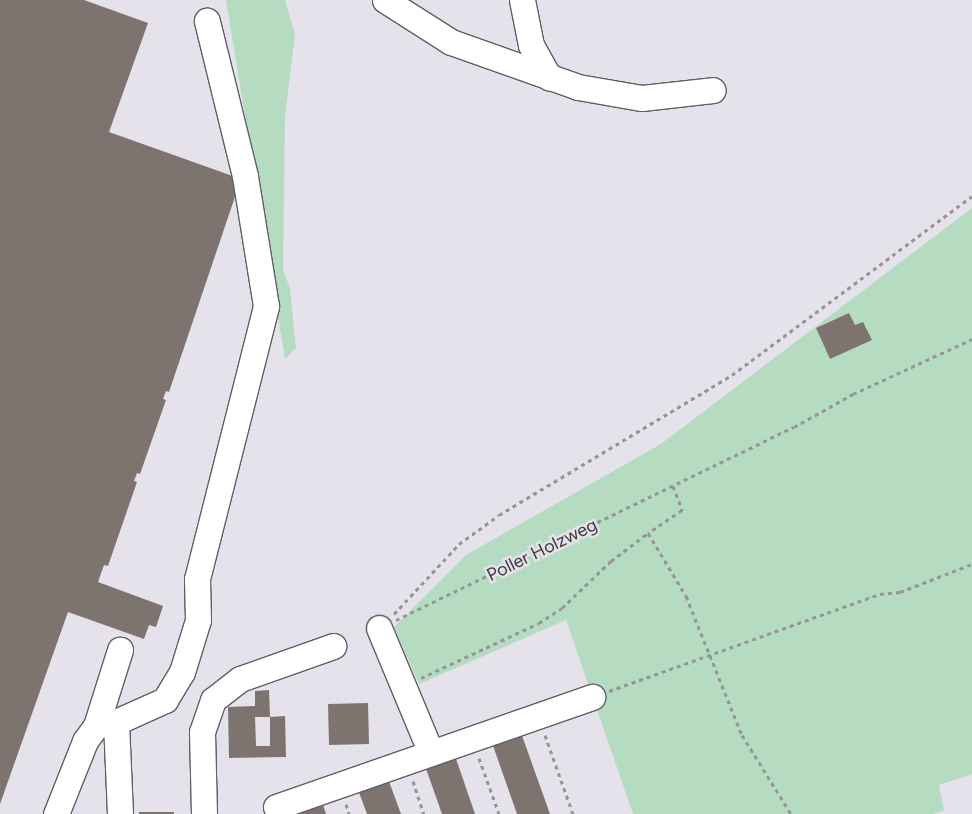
<!DOCTYPE html>
<style>
body{margin:0}
#map{position:relative;width:972px;height:814px;overflow:hidden;background:#e6e2eb;font-family:Figtree,sans-serif}
div>[style]{position:absolute}
[style*='--x']{left:calc(var(--x)*1px);top:calc(var(--y)*1px);width:calc(var(--w)*1px);rotate:calc(var(--a)*1deg)}
.green>*{inset:0;background:#b5dcc0}
.building>*{inset:0;background:#7d746f}
.path>*{height:3px;margin-top:-1.5px;transform-origin:0;background:repeating-linear-gradient(90deg,#969399 0 4px,transparent 0 8px)}
.roads{filter:drop-shadow(1px 0 #615d65) drop-shadow(-1px 0 #615d65) drop-shadow(0 1px #615d65) drop-shadow(0 -1px #615d65)}
.minor>*{height:25px;margin:-12.5px;padding:0 12.5px;transform-origin:12.5px;border-radius:12.5px;background:#fff}
span{translate:-50% -50%;white-space:nowrap;text-align:center;line-height:1.15;-webkit-text-stroke:5px #e6e2eb;paint-order:stroke}
.street-label{font-size:18px;color:#3b393d}
</style>
<div id="map">
<div class="green">
<div style="clip-path:polygon(226px 0,285px 0,295px 34px,285px 116px,283px 269px,290px 289px,296px 348px,285px 359px)"></div>
<div style="clip-path:polygon(972px 208px,972px 774px,939px 785px,944px 810px,934px 814px,633px 814px,566px 620px,419px 684px,394px 627px,466px 555px,661px 444px)"></div>
</div>
<div class="building">
<div style="clip-path:polygon(0 0,84px 0,148px 23px,109px 132px,241px 179px,169px 392px,166px 391px,163px 399px,166px 400px,140px 474px,137px 473px,134px 481px,137px 482px,108px 566px,104px 565px,98px 582px,163px 606px,156px 627px,149px 625px,144px 639px,68px 612px,0 804px)"></div>
<div style="clip-path:polygon(849px 313px,855px 325px,863px 322px,872px 340px,830px 359px,816px 328px)"></div>
<div style="clip-path:polygon(evenodd,269px 690px,270px 717px,285px 716px,286px 757px,229px 758px,228px 707px,255px 706px,255px 691px,269px 690px,255px 717px,270px 717px,270px 746px,256px 746px,255px 717px)"></div>
<div style="clip-path:polygon(368px 703px,369px 744px,329px 745px,328px 704px)"></div>
<div style="clip-path:polygon(520px 730px,550px 814px,517px 814px,491px 740px)"></div>
<div style="clip-path:polygon(454px 753px,475px 814px,442px 814px,424px 763px)"></div>
<div style="clip-path:polygon(387px 776px,401px 814px,367px 814px,357px 787px)"></div>
<div style="clip-path:polygon(321px 799px,326px 814px,293px 814px)"></div>
<div style="clip-path:polygon(139px 812px,174px 812px,174px 814px,139px 814px)"></div>
</div>
<div class="path">
<div style="--x:673;--y:486;--w:26;--a:69"></div>
<div style="--x:682;--y:510;--w:41;--a:145.9"></div>
<div style="--x:648;--y:533;--w:74;--a:58.9"></div>
<div style="--x:686;--y:596;--w:150;--a:68.1"></div>
<div style="--x:742;--y:735;--w:93;--a:58.2"></div>
<div style="--x:394;--y:614;--w:96;--a:-47.1"></div>
<div style="--x:459;--y:544;--w:49;--a:-35.9"></div>
<div style="--x:499;--y:515;--w:272;--a:-31"></div>
<div style="--x:732;--y:375;--w:299;--a:-36.7"></div>
<div style="--x:396;--y:620;--w:442;--a:-25.9"></div>
<div style="--x:794;--y:427;--w:68;--a:-29.2"></div>
<div style="--x:853;--y:394;--w:131;--a:-24.8"></div>
<div style="--x:421;--y:678;--w:130;--a:-25"></div>
<div style="--x:539;--y:623;--w:27;--a:-33"></div>
<div style="--x:562;--y:608;--w:68;--a:-43.8"></div>
<div style="--x:611;--y:561;--w:46;--a:-37.1"></div>
<div style="--x:609;--y:691;--w:288;--a:-19.7"></div>
<div style="--x:880;--y:594;--w:20;--a:-6"></div>
<div style="--x:900;--y:592;--w:77;--a:-21.3"></div>
<div style="--x:545;--y:735;--w:84;--a:70.5"></div>
<div style="--x:479;--y:758;--w:59;--a:70.3"></div>
<div style="--x:413;--y:781;--w:35;--a:72"></div>
<div style="--x:346;--y:804;--w:10;--a:73"></div>
</div>
<div class="roads">
<div class="minor">
<div style="--x:385;--y:0;--w:78;--a:32.5"></div>
<div style="--x:451;--y:42;--w:135;--a:19.5"></div>
<div style="--x:578;--y:87;--w:65;--a:9.8"></div>
<div style="--x:642;--y:98;--w:71;--a:-6.4"></div>
<div style="--x:522;--y:0;--w:46;--a:78.7"></div>
<div style="--x:531;--y:45;--w:37;--a:61"></div>
<div style="--x:379;--y:628;--w:135;--a:67.4"></div>
<div style="--x:116;--y:722;--w:92;--a:87.5"></div>
<div style="--x:96;--y:726;--w:20;--a:-11"></div>
<div style="--x:116;--y:722;--w:54;--a:-24.2"></div>
<div style="--x:165;--y:700;--w:33;--a:-59"></div>
<div style="--x:182;--y:672;--w:54;--a:-72.9"></div>
<div style="--x:198;--y:620;--w:41;--a:-91.4"></div>
<div style="--x:197;--y:579;--w:282;--a:-75.8"></div>
<div style="--x:266;--y:306;--w:132;--a:-99.2"></div>
<div style="--x:245;--y:176;--w:160;--a:-103.8"></div>
<div style="--x:276;--y:807;--w:335;--a:-19.2"></div>
<div style="--x:56;--y:814;--w:79;--a:-68.3"></div>
<div style="--x:85;--y:741;--w:19;--a:-54"></div>
<div style="--x:96;--y:726;--w:80;--a:-72.5"></div>
<div style="--x:204;--y:814;--w:82;--a:-91.4"></div>
<div style="--x:202;--y:732;--w:34;--a:-71"></div>
<div style="--x:213;--y:700;--w:34;--a:-38"></div>
<div style="--x:240;--y:679;--w:99;--a:-19.5"></div>
</div>
</div>
<div class="street-label">
<span style="left:542px;top:550px;rotate:-26deg">Poller Holzweg</span>
</div>
</div>
